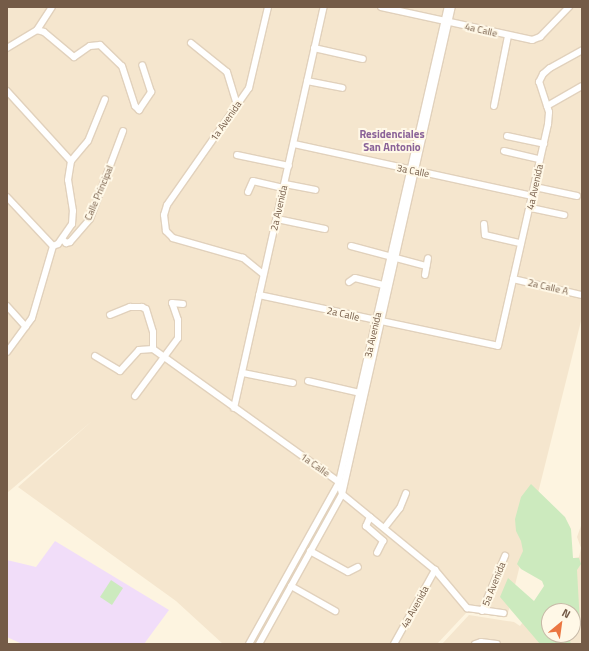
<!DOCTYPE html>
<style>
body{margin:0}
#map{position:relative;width:589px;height:651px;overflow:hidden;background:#fdf4e0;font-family:"Titillium Web",sans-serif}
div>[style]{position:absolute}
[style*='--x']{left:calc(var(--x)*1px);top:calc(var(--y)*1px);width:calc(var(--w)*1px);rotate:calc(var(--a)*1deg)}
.residential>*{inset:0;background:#f5e6ce}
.education>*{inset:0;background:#f1ddf9}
.green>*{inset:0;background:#cceabe}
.roads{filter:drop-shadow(1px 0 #e1d1bc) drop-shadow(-1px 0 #e1d1bc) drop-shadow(0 1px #e1d1bc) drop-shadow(0 -1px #e1d1bc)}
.minor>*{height:6px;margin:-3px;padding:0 3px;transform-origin:3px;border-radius:3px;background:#fff}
span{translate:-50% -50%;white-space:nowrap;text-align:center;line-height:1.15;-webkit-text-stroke:4px #fff8e7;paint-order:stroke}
.street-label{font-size:10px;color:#745b47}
.neighbourhood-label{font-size:11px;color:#8a6298;font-weight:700}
.frame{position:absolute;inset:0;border:8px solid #745b47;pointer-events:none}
.north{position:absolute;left:541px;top:603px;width:40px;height:40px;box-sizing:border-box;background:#fff8e7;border:1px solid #c7b9a7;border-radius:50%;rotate:29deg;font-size:11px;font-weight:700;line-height:16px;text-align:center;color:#745b47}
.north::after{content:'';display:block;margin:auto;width:14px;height:18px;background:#eb7641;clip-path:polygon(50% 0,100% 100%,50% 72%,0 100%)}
</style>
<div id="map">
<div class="residential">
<div style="clip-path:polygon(7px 7px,582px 7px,582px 317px,507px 617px,467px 612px,437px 644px,223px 644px,176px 601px,18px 487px,92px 421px,7px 493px)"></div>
<div style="clip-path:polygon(evenodd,582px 523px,582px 644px,442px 644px,469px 615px,514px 622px,520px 626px,569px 559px,579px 557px,581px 548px,577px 537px,582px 523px,549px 611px,573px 611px,573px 635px,549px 635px,549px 611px)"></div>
</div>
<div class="education">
<div style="clip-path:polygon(55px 541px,169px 610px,144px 644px,22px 644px,7px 637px,7px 560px,36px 567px)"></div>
</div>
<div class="green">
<div style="clip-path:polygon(evenodd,531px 484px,565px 517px,571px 529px,573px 558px,579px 558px,581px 564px,577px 570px,580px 624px,570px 641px,571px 644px,540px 644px,500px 597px,508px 578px,534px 601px,544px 586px,542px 581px,521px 569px,517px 564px,523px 551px,521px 541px,516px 531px,515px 519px,521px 497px,531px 484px,549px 611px,573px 611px,573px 635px,549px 635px,549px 611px)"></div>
<div style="clip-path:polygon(111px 580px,123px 588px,112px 605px,100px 597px)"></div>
</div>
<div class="roads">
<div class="minor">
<div style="--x:381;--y:7;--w:155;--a:12.3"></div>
<div style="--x:532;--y:40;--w:9;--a:-21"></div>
<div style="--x:540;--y:37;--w:42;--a:-46"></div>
<div style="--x:37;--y:30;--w:27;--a:-57"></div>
<div style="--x:191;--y:43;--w:46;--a:38.9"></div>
<div style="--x:227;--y:72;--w:34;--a:73"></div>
<div style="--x:7;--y:48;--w:35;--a:-31"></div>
<div style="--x:37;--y:30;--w:7;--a:16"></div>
<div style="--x:44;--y:32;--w:39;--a:40"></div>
<div style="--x:74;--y:57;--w:19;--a:-35"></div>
<div style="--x:90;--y:46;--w:10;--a:-6"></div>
<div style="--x:100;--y:45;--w:30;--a:44"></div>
<div style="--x:122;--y:66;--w:42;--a:72"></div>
<div style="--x:135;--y:106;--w:6;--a:45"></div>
<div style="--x:139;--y:110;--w:22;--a:-56"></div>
<div style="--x:151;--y:92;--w:28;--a:-108"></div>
<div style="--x:314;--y:48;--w:50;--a:12.7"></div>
<div style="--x:307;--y:81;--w:36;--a:11"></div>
<div style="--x:7;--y:91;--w:95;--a:47.6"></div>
<div style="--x:494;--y:106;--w:71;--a:-78.7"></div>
<div style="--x:547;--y:106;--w:40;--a:-29.7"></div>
<div style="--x:507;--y:136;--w:38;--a:12"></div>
<div style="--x:294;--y:144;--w:244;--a:12.3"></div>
<div style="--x:504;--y:151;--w:37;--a:13"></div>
<div style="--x:237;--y:155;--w:53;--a:11.9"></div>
<div style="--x:285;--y:184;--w:31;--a:11"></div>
<div style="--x:535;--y:187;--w:43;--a:12.1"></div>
<div style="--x:248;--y:192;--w:12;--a:-66"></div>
<div style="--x:253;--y:181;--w:31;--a:13"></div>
<div style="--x:7;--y:197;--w:67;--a:46.8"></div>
<div style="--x:531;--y:208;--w:34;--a:12"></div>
<div style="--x:277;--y:219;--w:49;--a:11.8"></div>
<div style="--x:484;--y:224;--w:11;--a:85"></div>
<div style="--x:485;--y:235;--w:37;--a:13"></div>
<div style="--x:62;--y:239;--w:6;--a:45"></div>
<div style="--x:66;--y:243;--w:4;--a:-14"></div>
<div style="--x:70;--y:242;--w:30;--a:-49"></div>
<div style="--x:90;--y:219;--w:94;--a:-69.4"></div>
<div style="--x:53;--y:246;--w:5;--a:-22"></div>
<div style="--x:58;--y:244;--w:24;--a:-55"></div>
<div style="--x:72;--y:224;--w:13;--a:-86"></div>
<div style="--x:73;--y:211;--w:31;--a:-99"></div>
<div style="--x:68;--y:180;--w:19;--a:-81"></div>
<div style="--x:71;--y:161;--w:26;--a:-50"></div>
<div style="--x:88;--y:141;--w:45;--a:-68"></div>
<div style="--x:351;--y:246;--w:78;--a:14.9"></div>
<div style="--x:263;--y:274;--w:26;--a:-141"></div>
<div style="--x:243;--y:258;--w:73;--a:-164.1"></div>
<div style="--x:173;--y:238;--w:10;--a:-135"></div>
<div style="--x:166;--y:231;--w:16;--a:-97"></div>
<div style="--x:164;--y:215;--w:10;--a:-73"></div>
<div style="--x:167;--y:205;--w:143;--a:-55"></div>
<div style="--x:249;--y:88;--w:83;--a:-76.8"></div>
<div style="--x:425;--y:275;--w:17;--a:-80"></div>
<div style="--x:513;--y:279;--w:71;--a:13.1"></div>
<div style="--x:349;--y:282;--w:7;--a:-34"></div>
<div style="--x:355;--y:278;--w:33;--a:14"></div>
<div style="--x:259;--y:295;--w:244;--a:12"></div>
<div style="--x:498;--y:346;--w:228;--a:-77.3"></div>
<div style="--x:548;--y:124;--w:12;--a:-85"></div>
<div style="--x:549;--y:112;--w:32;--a:-108"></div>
<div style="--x:539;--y:82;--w:9;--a:-63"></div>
<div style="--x:543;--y:74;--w:9;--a:-41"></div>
<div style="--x:550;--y:68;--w:37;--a:-29"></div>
<div style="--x:7;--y:306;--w:28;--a:48"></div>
<div style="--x:110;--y:315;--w:22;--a:-22"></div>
<div style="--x:130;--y:307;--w:12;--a:0"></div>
<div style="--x:142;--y:307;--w:4;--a:27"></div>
<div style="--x:146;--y:309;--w:24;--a:73"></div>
<div style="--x:153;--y:332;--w:17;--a:90"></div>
<div style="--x:7;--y:352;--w:42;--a:-53.7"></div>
<div style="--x:32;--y:318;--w:75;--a:-73.7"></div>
<div style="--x:95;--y:356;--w:29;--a:31"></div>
<div style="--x:120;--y:371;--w:28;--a:-48"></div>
<div style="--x:139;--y:350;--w:14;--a:-4"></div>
<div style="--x:153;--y:349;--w:229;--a:35.6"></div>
<div style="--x:339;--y:482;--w:12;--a:76"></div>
<div style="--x:342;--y:494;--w:120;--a:39.3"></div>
<div style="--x:435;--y:570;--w:50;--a:49.9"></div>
<div style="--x:467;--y:608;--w:37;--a:8"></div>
<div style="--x:243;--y:373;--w:51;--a:11.3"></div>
<div style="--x:308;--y:381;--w:53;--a:13"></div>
<div style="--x:135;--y:396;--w:72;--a:-53.4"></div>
<div style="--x:178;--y:338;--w:18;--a:-90"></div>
<div style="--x:178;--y:320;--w:18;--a:-109"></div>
<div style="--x:172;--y:303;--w:11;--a:5"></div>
<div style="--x:234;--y:408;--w:411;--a:-77.4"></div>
<div style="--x:370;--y:517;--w:10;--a:114"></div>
<div style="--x:366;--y:526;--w:23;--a:41"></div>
<div style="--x:383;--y:541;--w:13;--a:117"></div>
<div style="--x:385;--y:527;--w:24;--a:-52"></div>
<div style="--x:400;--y:508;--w:16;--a:-68"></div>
<div style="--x:310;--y:551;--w:43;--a:28.9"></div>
<div style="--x:348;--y:572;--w:11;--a:-27"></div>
<div style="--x:291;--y:586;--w:51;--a:29.6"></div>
<div style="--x:482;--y:611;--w:60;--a:-67.3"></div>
<div style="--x:249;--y:644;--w:185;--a:-60.9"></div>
<div style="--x:339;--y:482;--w:487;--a:-77.1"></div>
<div style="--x:259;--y:644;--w:171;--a:-61"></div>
<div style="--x:342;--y:494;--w:499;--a:-77.3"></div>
<div style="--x:394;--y:644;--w:85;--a:-61"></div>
<div style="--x:475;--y:644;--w:6;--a:-18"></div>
<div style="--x:481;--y:642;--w:16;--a:7"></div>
</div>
</div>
<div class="street-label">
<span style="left:481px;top:30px;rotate:13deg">4a Calle</span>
<span style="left:226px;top:121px;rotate:-55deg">1a Avenida</span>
<span style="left:413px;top:171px;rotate:11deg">3a Calle</span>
<span style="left:535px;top:187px;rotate:-78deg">4a Avenida</span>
<span style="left:99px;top:193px;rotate:-67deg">Calle Principal</span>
<span style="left:279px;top:208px;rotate:-77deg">2a Avenida</span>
<span style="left:548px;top:287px;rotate:13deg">2a Calle A</span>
<span style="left:343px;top:314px;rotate:13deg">2a Calle</span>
<span style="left:373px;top:335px;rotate:-77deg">3a Avenida</span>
<span style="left:315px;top:465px;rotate:35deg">1a Calle</span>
<span style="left:494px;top:584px;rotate:-68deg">5a Avenida</span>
<span style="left:415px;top:607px;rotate:-61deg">4a Avenida</span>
</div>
<div class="neighbourhood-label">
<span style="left:392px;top:141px">Residenciales<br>San Antonio</span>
</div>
<div class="frame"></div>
<div class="north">N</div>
</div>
